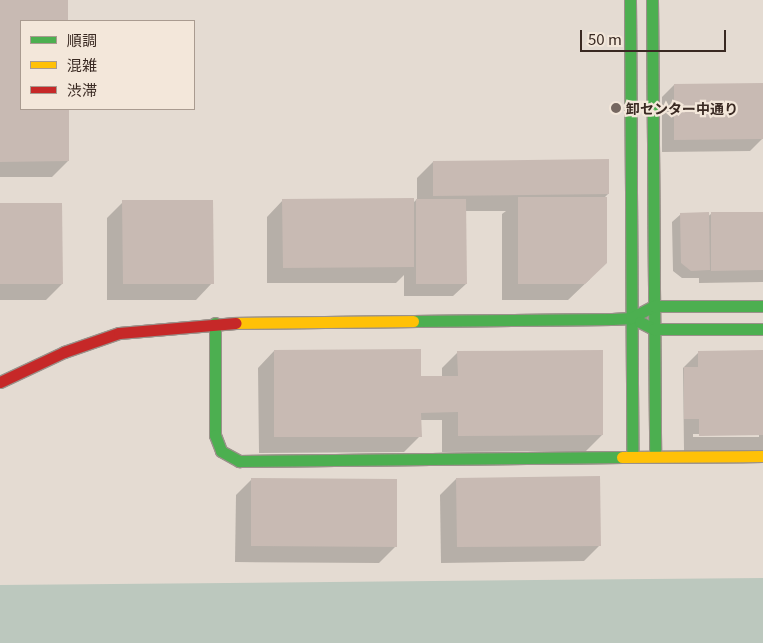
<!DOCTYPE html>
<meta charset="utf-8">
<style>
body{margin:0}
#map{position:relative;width:763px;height:643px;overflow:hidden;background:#e4dbd2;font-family:Georgia,"Noto Sans JP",serif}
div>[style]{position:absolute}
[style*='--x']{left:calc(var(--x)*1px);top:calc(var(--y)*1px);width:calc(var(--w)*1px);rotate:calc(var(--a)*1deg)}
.water>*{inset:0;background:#bcc8be}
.shadow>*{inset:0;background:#0003}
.building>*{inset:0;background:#c8bab3}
.roads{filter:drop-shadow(1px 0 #9a918a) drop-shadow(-1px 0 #9a918a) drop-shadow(0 1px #9a918a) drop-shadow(0 -1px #9a918a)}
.fast>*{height:11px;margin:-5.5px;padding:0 5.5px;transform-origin:5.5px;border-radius:5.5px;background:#4caf50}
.slow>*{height:11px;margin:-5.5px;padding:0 5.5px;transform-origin:5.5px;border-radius:5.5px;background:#ffc107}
.jam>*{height:11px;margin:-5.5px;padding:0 5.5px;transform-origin:5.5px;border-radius:5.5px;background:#c62828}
.dots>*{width:14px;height:14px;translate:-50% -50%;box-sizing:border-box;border:2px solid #f3e7da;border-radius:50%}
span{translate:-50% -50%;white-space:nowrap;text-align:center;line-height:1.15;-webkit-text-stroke:4.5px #f3e7da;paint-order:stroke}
.poi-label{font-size:14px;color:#392922;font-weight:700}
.left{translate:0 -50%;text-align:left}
.legend{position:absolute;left:20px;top:20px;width:175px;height:90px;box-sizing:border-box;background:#f3e7da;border:1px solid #a99b90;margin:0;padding:6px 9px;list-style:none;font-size:15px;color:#392922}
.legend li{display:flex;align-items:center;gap:10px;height:25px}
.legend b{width:25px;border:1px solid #a99b90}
.scale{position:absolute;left:580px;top:30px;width:146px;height:22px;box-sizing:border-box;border:2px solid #392922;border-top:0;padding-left:6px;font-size:15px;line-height:18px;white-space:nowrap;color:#392922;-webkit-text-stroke:4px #f3e7da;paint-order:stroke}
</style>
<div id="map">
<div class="water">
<div style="clip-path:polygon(763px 578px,763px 643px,0 643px,0 585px)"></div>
</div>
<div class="shadow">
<div style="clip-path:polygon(0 0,67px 0,67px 21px,21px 21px,21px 109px,68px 109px,68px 161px,52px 177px,0 177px)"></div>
<div style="clip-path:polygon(674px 85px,763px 95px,763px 138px,750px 151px,662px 152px,662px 97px)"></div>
<div style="clip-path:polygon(433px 162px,608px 194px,604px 198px,590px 279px,568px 300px,502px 300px,502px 214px,506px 211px,465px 211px,466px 284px,453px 296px,404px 296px,404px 275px,396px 283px,267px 283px,267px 217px,283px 200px,412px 204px,417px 199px,417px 178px)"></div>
<div style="clip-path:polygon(123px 202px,212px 283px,196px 300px,107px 300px,107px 218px)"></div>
<div style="clip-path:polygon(0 205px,62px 284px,46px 300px,0 300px)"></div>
<div style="clip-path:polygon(763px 213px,763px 282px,699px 283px,699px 278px,682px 278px,673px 271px,672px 222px,681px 214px,707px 217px,711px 214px)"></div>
<div style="clip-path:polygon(274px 351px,420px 379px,442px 377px,442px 368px,458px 352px,602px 435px,586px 451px,442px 452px,442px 420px,420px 420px,420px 436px,404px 452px,259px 453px,258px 368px)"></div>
<div style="clip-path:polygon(evenodd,763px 351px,763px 451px,684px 451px,683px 368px,699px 352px,763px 351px,693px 434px,759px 434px,759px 437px,693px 437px,693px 434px)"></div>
<div style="clip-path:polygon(252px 479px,395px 547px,379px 563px,235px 562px,236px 495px)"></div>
<div style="clip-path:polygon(456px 479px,600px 545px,584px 561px,441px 563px,440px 495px)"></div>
</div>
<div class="building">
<div style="clip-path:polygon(0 0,68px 0,68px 21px,21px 21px,21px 109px,69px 109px,69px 161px,0 162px)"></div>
<div style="clip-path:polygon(763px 83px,763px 139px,674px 140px,674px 84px)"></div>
<div style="clip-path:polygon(609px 159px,609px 194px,433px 196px,433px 161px)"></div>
<div style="clip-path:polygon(518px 197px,607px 197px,607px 263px,585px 284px,518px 284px)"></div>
<div style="clip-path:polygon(414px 198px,414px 267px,283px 268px,282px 199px)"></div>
<div style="clip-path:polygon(416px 199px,466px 199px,467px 284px,416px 284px)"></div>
<div style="clip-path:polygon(122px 200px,213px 200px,214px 284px,123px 284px)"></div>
<div style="clip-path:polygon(0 203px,62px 203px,63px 284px,0 284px)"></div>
<div style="clip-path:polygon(709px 212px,710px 270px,691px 271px,681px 263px,680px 213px)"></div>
<div style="clip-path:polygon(711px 212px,763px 212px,763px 270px,711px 271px)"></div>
<div style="clip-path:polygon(421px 349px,421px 376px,458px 376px,457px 351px,603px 350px,603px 435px,458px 436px,458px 412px,421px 413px,422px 437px,274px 437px,274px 350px)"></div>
<div style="clip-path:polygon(763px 350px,763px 435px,699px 436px,699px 419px,684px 419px,684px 367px,698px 367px,698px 351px)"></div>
<div style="clip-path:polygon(600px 476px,601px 546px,457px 547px,456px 478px)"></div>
<div style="clip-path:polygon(251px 478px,397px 479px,397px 547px,251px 546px)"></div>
</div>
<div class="roads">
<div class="fast">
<div style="--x:630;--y:0;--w:456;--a:89.7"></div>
<div style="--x:652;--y:0;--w:456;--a:89.6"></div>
<div style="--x:413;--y:321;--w:199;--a:-0.6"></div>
<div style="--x:612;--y:319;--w:19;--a:-3"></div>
<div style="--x:631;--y:318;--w:26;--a:-28"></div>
<div style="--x:654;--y:306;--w:109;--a:0"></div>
<div style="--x:640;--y:322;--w:16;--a:27"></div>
<div style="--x:654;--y:329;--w:109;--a:0"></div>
<div style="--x:215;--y:323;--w:112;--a:90"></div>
<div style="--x:215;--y:435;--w:17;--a:69"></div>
<div style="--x:221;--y:451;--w:21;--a:29"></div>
<div style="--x:239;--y:461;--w:383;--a:-0.6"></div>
</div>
<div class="slow">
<div style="--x:236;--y:323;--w:177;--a:-0.6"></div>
<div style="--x:622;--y:457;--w:141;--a:-0.4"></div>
</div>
<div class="jam">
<div style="--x:0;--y:382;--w:71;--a:-25.1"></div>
<div style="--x:64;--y:352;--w:58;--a:-19.1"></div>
<div style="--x:119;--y:333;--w:117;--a:-4.9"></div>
</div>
</div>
<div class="dots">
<div style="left:616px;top:108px;background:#756760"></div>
</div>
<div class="poi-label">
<span class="left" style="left:626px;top:108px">卸センター中通り</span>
</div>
<ul class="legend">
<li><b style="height:6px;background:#4caf50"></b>順調</li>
<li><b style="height:6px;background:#ffc107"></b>混雑</li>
<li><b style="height:6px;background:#c62828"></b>渋滞</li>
</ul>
<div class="scale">50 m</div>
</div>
